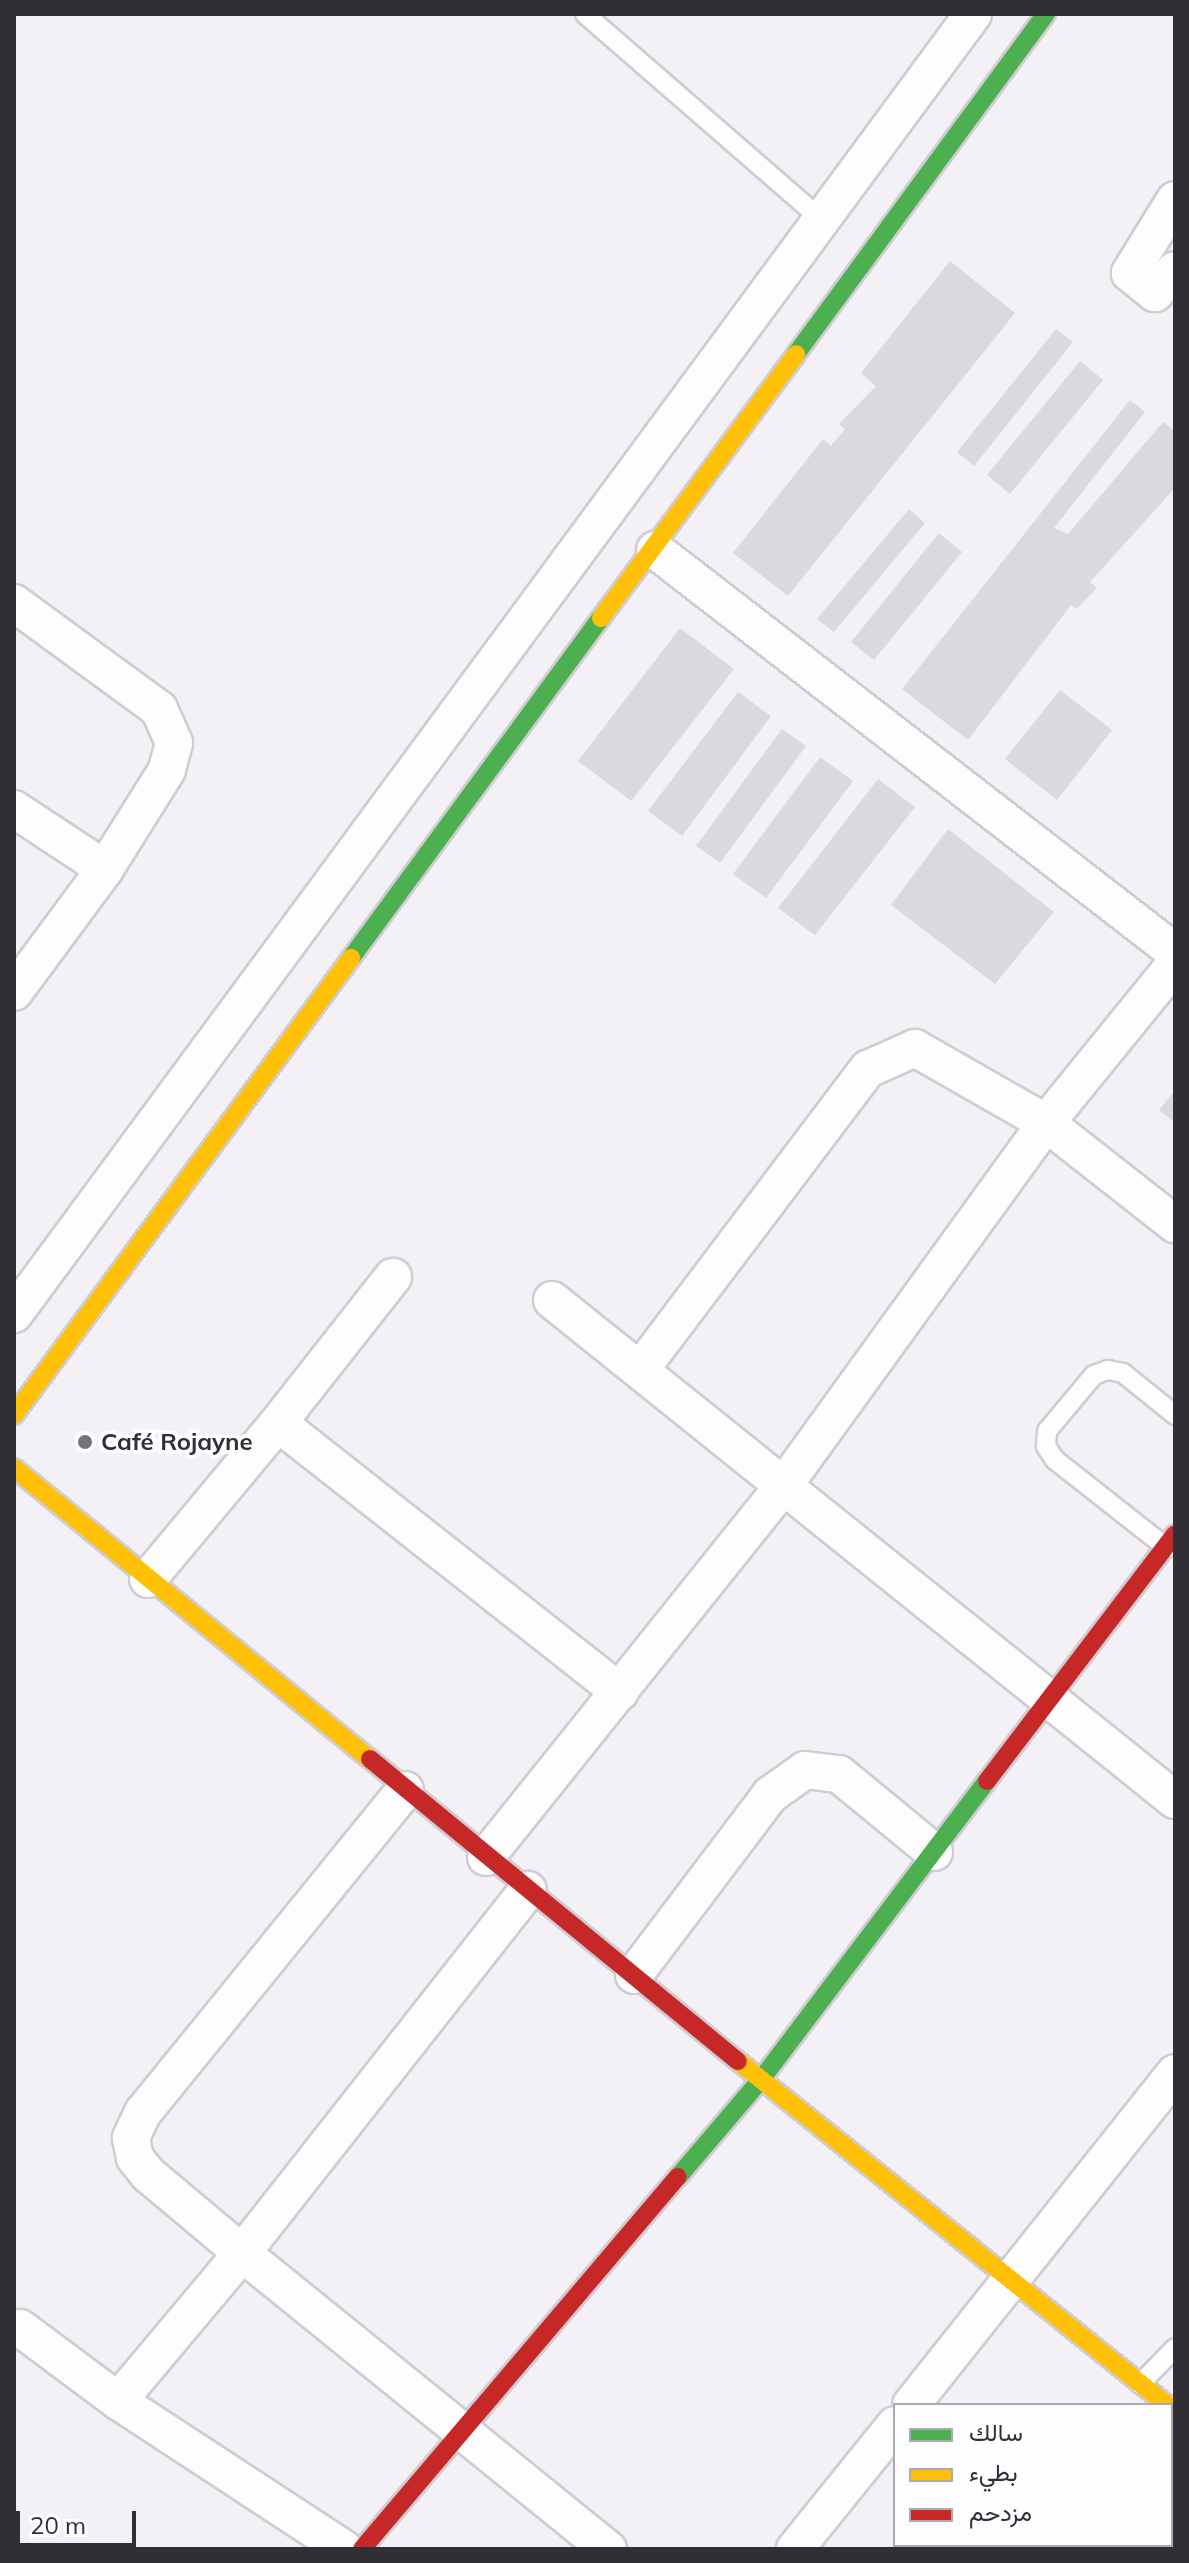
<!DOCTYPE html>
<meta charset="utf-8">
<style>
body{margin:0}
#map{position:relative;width:1189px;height:2563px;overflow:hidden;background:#f3f0f6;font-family:Mulish,Vazirmatn,sans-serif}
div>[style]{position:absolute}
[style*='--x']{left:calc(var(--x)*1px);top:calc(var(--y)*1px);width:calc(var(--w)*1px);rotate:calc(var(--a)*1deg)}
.building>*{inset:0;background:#dbd8de}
.roads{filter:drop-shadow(2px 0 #cfccd2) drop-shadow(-2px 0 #cfccd2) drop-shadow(0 2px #cfccd2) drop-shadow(0 -2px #cfccd2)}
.lane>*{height:18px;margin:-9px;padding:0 9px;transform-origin:9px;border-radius:9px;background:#fdfdfe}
.street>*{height:36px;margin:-18px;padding:0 18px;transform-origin:18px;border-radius:18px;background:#fdfdfe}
.fast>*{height:18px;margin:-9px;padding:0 9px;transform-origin:9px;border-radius:9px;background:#4caf50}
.slow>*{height:18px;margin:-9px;padding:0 9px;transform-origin:9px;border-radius:9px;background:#ffc107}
.jam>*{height:18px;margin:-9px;padding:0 9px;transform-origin:9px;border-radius:9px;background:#c62828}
.dots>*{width:22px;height:22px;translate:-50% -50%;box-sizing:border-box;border:4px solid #fdfcff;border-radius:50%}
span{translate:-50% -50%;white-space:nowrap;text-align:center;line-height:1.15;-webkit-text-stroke:8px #fdfcff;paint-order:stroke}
.poi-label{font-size:24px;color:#312f34;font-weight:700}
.left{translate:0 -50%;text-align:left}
.frame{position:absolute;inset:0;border:16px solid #312f34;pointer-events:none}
.legend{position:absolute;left:893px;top:2403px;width:280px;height:144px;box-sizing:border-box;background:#fdfcff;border:2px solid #abaaae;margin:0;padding:10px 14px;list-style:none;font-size:24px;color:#312f34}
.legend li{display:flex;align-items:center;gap:16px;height:40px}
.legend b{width:40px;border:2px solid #abaaae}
.scale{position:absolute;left:16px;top:2511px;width:120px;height:36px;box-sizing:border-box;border:4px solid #312f34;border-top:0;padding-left:10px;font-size:24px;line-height:28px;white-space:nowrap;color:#312f34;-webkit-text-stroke:6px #fdfcff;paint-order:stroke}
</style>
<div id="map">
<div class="building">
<div style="clip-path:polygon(950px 261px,1015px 313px,788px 596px,733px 553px,823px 439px,831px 446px,845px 429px,839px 424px,876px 386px,861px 373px)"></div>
<div style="clip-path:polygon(1056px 329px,1073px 342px,974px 466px,957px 452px)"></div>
<div style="clip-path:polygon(1080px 361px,1103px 380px,1010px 494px,987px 475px)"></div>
<div style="clip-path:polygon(1130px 400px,1145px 412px,1054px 528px,1068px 534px,1163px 422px,1175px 431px,1175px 488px,1090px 582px,1097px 588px,1077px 609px,1071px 605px,968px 740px,902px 689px)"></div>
<div style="clip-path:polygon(909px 509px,925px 523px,834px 632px,817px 619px)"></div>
<div style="clip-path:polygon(939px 533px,962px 552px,874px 660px,851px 642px)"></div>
<div style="clip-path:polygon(680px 628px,734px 669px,631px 801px,578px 761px)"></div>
<div style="clip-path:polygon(1060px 690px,1112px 730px,1057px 800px,1005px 759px)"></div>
<div style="clip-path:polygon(738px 692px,771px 716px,682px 836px,648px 811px)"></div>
<div style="clip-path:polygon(782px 729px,806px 746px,720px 863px,696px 846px)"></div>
<div style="clip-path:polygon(820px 757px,853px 781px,766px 898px,733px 874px)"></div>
<div style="clip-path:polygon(878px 779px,915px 807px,815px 935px,778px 908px)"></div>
<div style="clip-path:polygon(948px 829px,1054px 912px,995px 984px,891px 905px)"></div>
<div style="clip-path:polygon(1175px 1090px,1175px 1123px,1159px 1110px)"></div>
</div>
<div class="roads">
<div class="lane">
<div style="--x:585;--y:14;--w:313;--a:41"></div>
<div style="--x:1167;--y:1548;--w:142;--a:-141.8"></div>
<div style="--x:1055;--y:1460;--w:17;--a:-123"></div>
<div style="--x:1046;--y:1446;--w:15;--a:-86"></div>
<div style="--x:1047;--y:1431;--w:73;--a:-50"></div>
<div style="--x:1094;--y:1375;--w:15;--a:-20"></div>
<div style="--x:1108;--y:1370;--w:15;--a:11"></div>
<div style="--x:1123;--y:1373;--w:67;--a:38.9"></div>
<div style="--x:1140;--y:2384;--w:50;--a:-45.8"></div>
</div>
<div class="street">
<div style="--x:1175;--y:200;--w:86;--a:121.7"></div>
<div style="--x:1130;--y:273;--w:32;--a:39"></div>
<div style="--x:1155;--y:293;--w:30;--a:-49"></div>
<div style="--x:655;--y:550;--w:657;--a:37.71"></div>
<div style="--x:14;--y:603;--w:180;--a:36.2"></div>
<div style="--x:159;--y:709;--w:37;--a:66"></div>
<div style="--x:174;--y:743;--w:28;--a:105"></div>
<div style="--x:167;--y:770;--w:117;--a:122.1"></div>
<div style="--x:105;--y:869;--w:153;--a:126.5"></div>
<div style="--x:14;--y:809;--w:109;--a:33.4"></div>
<div style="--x:552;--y:1300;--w:799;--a:38.75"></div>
<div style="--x:14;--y:1314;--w:1615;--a:-53.58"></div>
<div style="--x:640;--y:1370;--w:378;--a:-52.9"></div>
<div style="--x:868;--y:1069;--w:51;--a:-24.1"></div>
<div style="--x:915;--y:1048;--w:151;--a:29.8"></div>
<div style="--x:1046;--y:1123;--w:164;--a:38.1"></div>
<div style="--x:278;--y:1423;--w:186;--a:-51.8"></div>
<div style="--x:148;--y:1579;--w:203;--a:-50.2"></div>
<div style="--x:278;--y:1423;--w:435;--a:38.2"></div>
<div style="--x:405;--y:1790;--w:415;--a:129.1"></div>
<div style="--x:143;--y:2112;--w:29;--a:115"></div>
<div style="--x:131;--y:2138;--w:20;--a:79"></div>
<div style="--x:135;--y:2158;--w:22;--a:51"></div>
<div style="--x:149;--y:2175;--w:121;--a:40"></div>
<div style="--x:242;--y:2253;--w:471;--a:39"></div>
<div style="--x:486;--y:1857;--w:477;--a:-51.3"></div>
<div style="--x:784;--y:1485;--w:447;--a:-54.1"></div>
<div style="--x:1046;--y:1123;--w:205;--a:-50.9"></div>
<div style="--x:634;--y:1975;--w:226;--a:-52.9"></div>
<div style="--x:770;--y:1795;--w:43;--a:-35.5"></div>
<div style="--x:805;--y:1770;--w:34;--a:7"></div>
<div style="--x:839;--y:1774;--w:123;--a:39.4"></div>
<div style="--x:20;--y:2328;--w:122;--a:36.7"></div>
<div style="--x:118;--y:2401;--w:270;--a:33.2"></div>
<div style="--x:118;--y:2401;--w:193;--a:-50"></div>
<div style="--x:242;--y:2253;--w:462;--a:-51.8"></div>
<div style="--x:911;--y:2405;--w:424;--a:-51.5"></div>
<div style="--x:795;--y:2549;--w:159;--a:-51.1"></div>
</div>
<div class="fast">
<div style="--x:796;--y:354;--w:422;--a:-53.7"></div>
<div style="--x:351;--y:958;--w:422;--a:-53.7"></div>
<div style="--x:678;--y:2177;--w:131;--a:-49.6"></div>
<div style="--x:763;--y:2077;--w:371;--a:-52.9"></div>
</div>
<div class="slow">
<div style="--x:601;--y:618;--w:328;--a:-53.5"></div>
<div style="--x:14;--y:1415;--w:568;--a:-53.59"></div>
<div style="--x:14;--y:1468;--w:460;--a:39.3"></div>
<div style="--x:738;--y:2061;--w:550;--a:38.72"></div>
</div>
<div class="jam">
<div style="--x:370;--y:1759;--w:476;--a:39.4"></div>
<div style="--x:987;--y:1781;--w:310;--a:-52.7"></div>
<div style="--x:362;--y:2549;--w:488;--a:-49.7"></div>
</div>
</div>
<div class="dots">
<div style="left:85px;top:1442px;background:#757378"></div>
</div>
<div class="poi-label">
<span class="left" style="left:101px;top:1442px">Café Rojayne</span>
</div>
<div class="frame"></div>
<ul class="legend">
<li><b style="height:10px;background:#4caf50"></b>سالك</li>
<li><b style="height:10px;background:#ffc107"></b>بطيء</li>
<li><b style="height:10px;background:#c62828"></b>مزدحم</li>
</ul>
<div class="scale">20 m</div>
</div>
